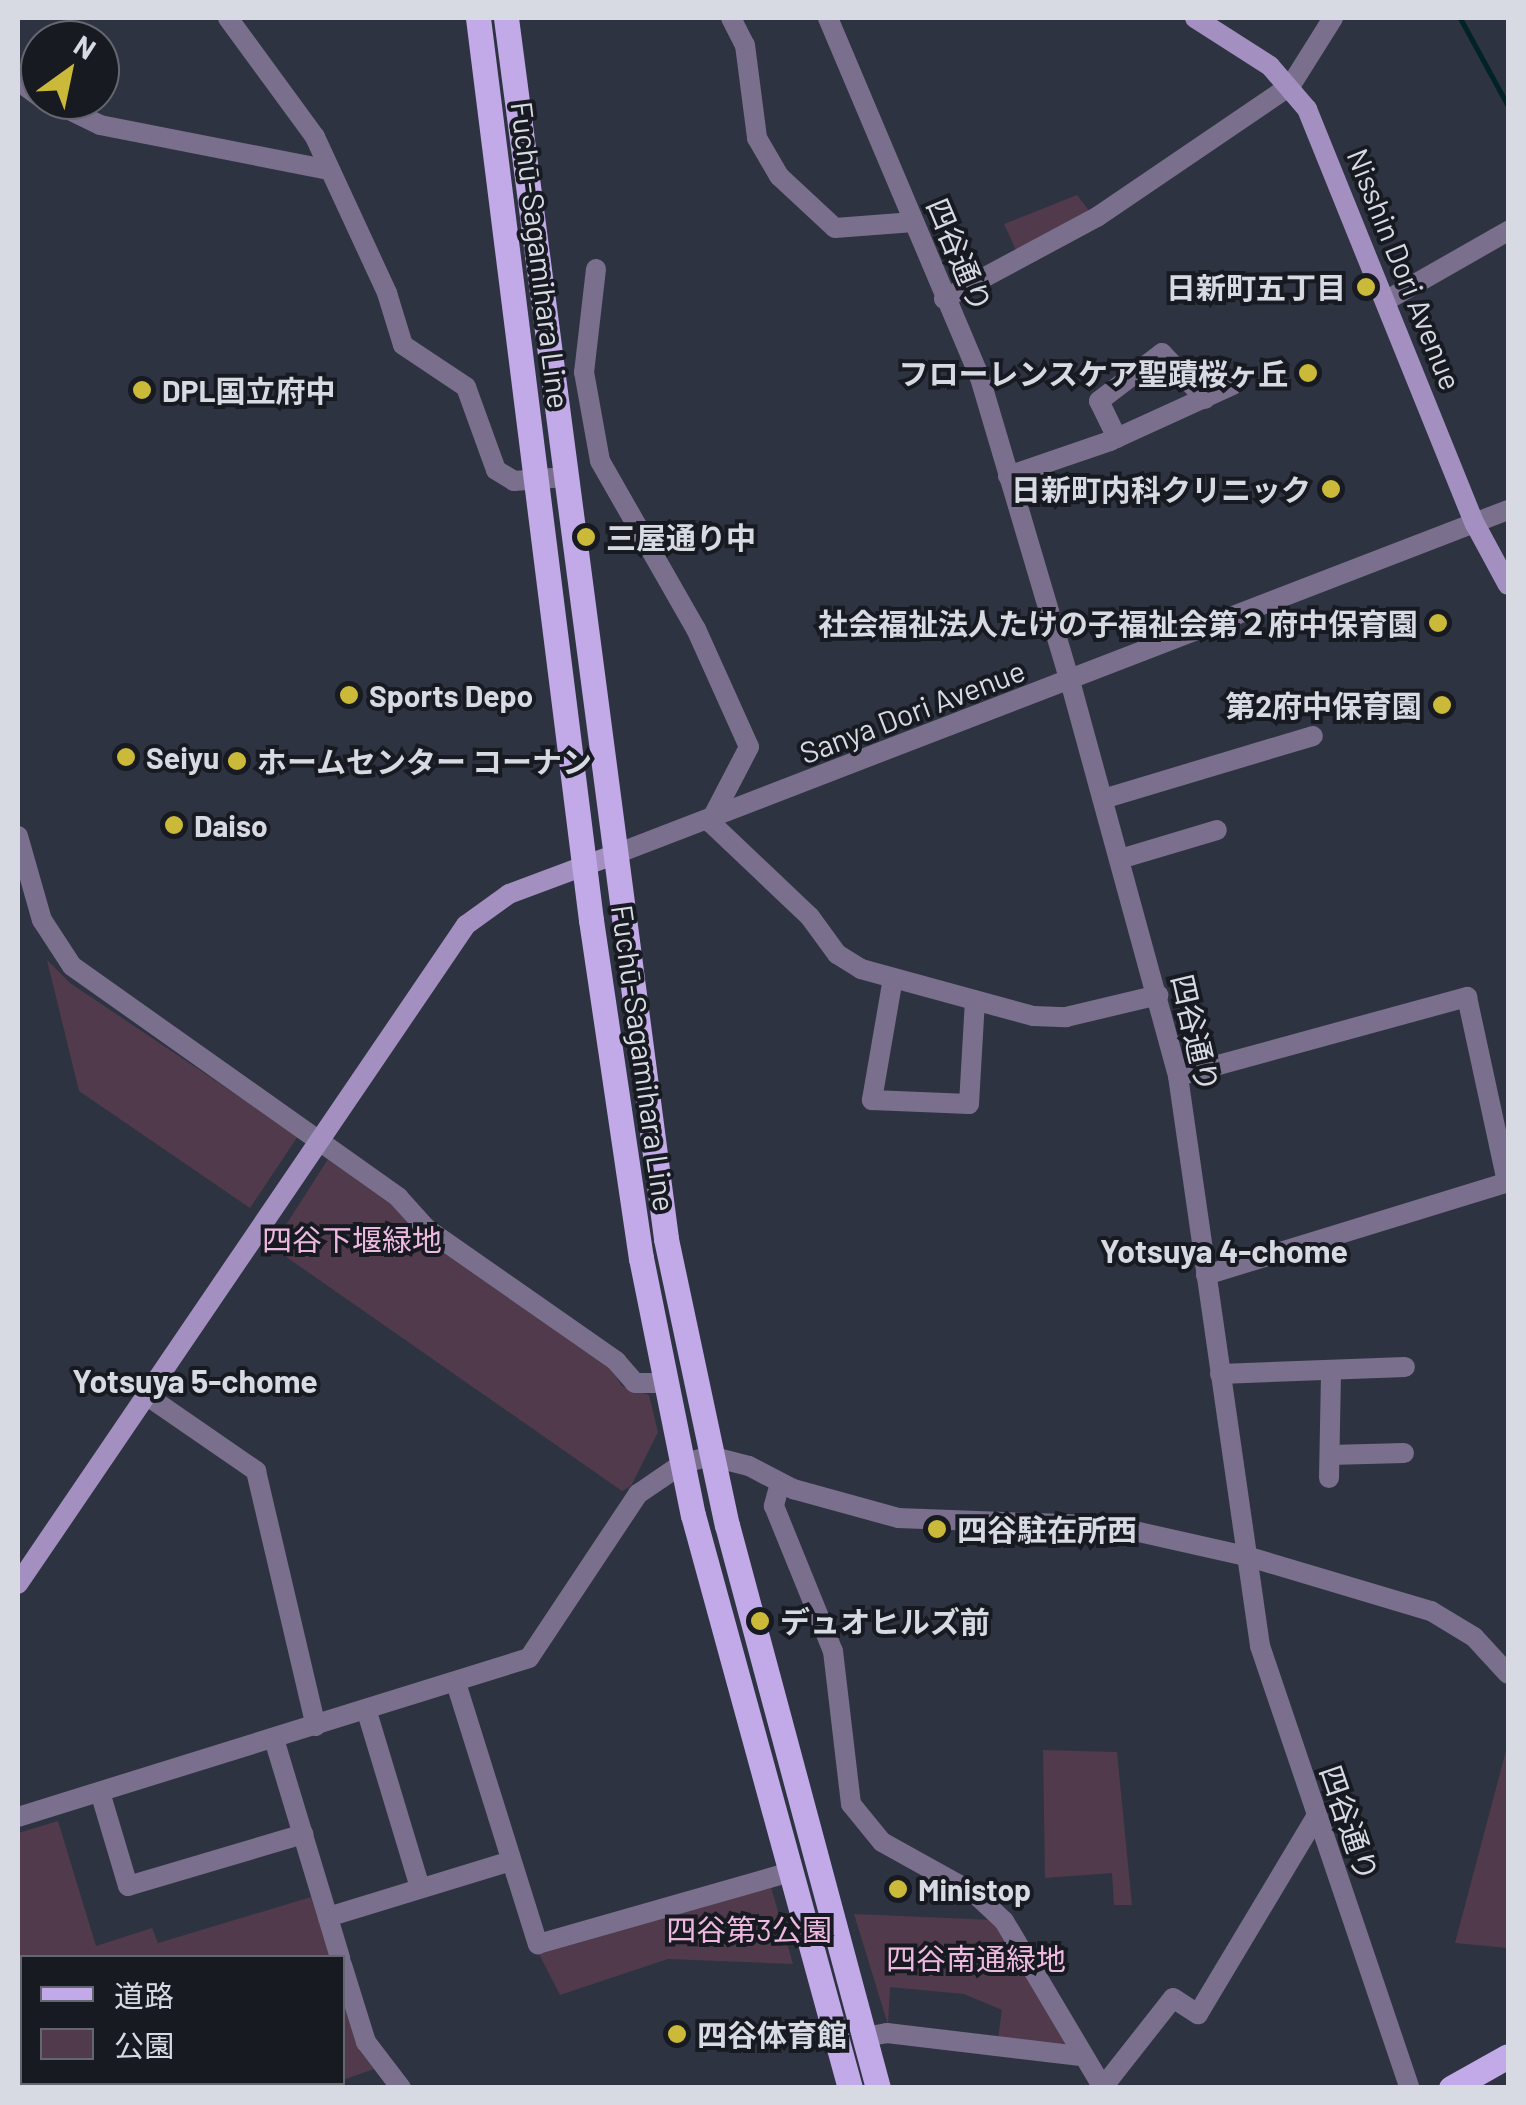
<!DOCTYPE html>
<meta charset="utf-8">
<style>
body{margin:0}
#map{position:relative;width:1526px;height:2105px;overflow:hidden;background:#2d3341;font-family:Barlow,"Noto Sans JP",sans-serif}
div>[style]{position:absolute}
[style*='--x']{left:calc(var(--x)*1px);top:calc(var(--y)*1px);width:calc(var(--w)*1px);rotate:calc(var(--a)*1deg)}
.green>*{inset:0;background:#513a4b}
.stream>*{height:5px;margin:-2.5px;padding:0 2.5px;transform-origin:2.5px;border-radius:2.5px;background:#022325}
.street>*{height:20px;margin:-10px;padding:0 10px;transform-origin:10px;border-radius:10px;background:#7a6f8d}
.secondary>*{height:20px;margin:-10px;padding:0 10px;transform-origin:10px;border-radius:10px;background:#a390c0}
.primary>*{height:25px;margin:-12.5px;padding:0 12.5px;transform-origin:12.5px;border-radius:12.5px;background:#c2a9e8}
.dots>*{width:28px;height:28px;translate:-50% -50%;box-sizing:border-box;border:5px solid #181a21;border-radius:50%}
span{translate:-50% -50%;white-space:nowrap;text-align:center;line-height:1.15;-webkit-text-stroke:8px #181a21;paint-order:stroke}
.street-label{font-size:30px;color:#d7dae3}
.poi-label{font-size:30px;color:#d7dae3;font-weight:700}
.right{translate:-100% -50%;text-align:right}
.left{translate:0 -50%;text-align:left}
.park-label{font-size:30px;color:#edb9e0}
.neighbourhood-label{font-size:32px;color:#d7dae3;font-weight:700}
.frame{position:absolute;inset:0;border:20px solid #d7dae3;pointer-events:none}
.legend{position:absolute;left:20px;top:1955px;width:325px;height:130px;box-sizing:border-box;background:#181a21;border:2px solid #64676f;margin:0;padding:12px 18px;list-style:none;font-size:30px;color:#d7dae3}
.legend li{display:flex;align-items:center;gap:20px;height:50px}
.legend b{width:50px;border:2px solid #64676f}
.north{position:absolute;left:20px;top:20px;width:100px;height:100px;box-sizing:border-box;background:#181a21;border:2px solid #64676f;border-radius:50%;rotate:33deg;font-size:28px;font-weight:700;line-height:40px;text-align:center;color:#d7dae3}
.north::after{content:'';display:block;margin:auto;width:35px;height:45px;background:#cbb939;clip-path:polygon(50% 0,100% 100%,50% 72%,0 100%)}
</style>
<div id="map">
<div class="green">
<div style="clip-path:polygon(1077px 195px,1094px 217px,1019px 257px,1004px 224px)"></div>
<div style="clip-path:polygon(47px 960px,70px 983px,298px 1136px,250px 1208px,79px 1091px)"></div>
<div style="clip-path:polygon(328px 1159px,395px 1205px,423px 1239px,611px 1368px,622px 1386px,649px 1395px,658px 1432px,631px 1486px,622px 1491px,272px 1247px)"></div>
<div style="clip-path:polygon(1508px 1743px,1507px 1948px,1455px 1943px)"></div>
<div style="clip-path:polygon(1043px 1750px,1117px 1752px,1132px 1905px,1114px 1905px,1112px 1873px,1045px 1878px)"></div>
<div style="clip-path:polygon(58px 1821px,96px 1946px,152px 1928px,158px 1943px,311px 1897px,330px 1957px,22px 1958px,22px 2082px,337px 2083px,18px 2088px,18px 1833px)"></div>
<div style="clip-path:polygon(771px 1887px,793px 1964px,668px 1959px,560px 1995px,539px 1954px)"></div>
<div style="clip-path:polygon(854px 1914px,995px 1920px,1069px 2045px,998px 2038px,1002px 2010px,964px 1994px,890px 1987px,888px 2025px)"></div>
<div style="clip-path:polygon(342px 1999px,358px 2048px,374px 2069px,343px 2080px)"></div>
</div>
<div class="stream">
<div style="--x:1460;--y:18;--w:100;--a:61.4"></div>
</div>
<div class="street">
<div style="--x:228;--y:18;--w:147;--a:53.8"></div>
<div style="--x:315;--y:137;--w:172;--a:65.2"></div>
<div style="--x:387;--y:293;--w:54;--a:72.9"></div>
<div style="--x:403;--y:345;--w:76;--a:33.7"></div>
<div style="--x:466;--y:387;--w:88;--a:70.1"></div>
<div style="--x:496;--y:470;--w:21;--a:31"></div>
<div style="--x:514;--y:481;--w:51;--a:-4.5"></div>
<div style="--x:731;--y:18;--w:30;--a:63"></div>
<div style="--x:745;--y:45;--w:94;--a:82.6"></div>
<div style="--x:757;--y:138;--w:44;--a:59.9"></div>
<div style="--x:779;--y:176;--w:76;--a:42.9"></div>
<div style="--x:835;--y:228;--w:79;--a:-4.3"></div>
<div style="--x:828;--y:18;--w:391;--a:67.1"></div>
<div style="--x:980;--y:378;--w:316;--a:73.5"></div>
<div style="--x:1070;--y:681;--w:409;--a:74.7"></div>
<div style="--x:1178;--y:1076;--w:576;--a:81.81"></div>
<div style="--x:1260;--y:1646;--w:467;--a:71.3"></div>
<div style="--x:18;--y:81;--w:27;--a:36"></div>
<div style="--x:49;--y:100;--w:57;--a:26.1"></div>
<div style="--x:100;--y:125;--w:229;--a:11.1"></div>
<div style="--x:596;--y:269;--w:104;--a:96.6"></div>
<div style="--x:584;--y:372;--w:90;--a:79.8"></div>
<div style="--x:600;--y:461;--w:193;--a:60.3"></div>
<div style="--x:696;--y:629;--w:129;--a:65.8"></div>
<div style="--x:749;--y:747;--w:85;--a:117.5"></div>
<div style="--x:710;--y:822;--w:138;--a:43.5"></div>
<div style="--x:810;--y:917;--w:46;--a:53.9"></div>
<div style="--x:837;--y:954;--w:28;--a:32"></div>
<div style="--x:861;--y:969;--w:178;--a:15.3"></div>
<div style="--x:1033;--y:1016;--w:33;--a:2"></div>
<div style="--x:1066;--y:1017;--w:95;--a:-13.4"></div>
<div style="--x:944;--y:299;--w:174;--a:-28.2"></div>
<div style="--x:1097;--y:217;--w:235;--a:-34.2"></div>
<div style="--x:1291;--y:85;--w:79;--a:-57.9"></div>
<div style="--x:1387;--y:300;--w:139;--a:-29.7"></div>
<div style="--x:1117;--y:438;--w:41;--a:-115.9"></div>
<div style="--x:1099;--y:401;--w:79;--a:-37.3"></div>
<div style="--x:1162;--y:353;--w:63;--a:46.9"></div>
<div style="--x:1008;--y:476;--w:108;--a:-18.9"></div>
<div style="--x:1110;--y:441;--w:135;--a:-24.5"></div>
<div style="--x:1103;--y:799;--w:219;--a:-16.7"></div>
<div style="--x:18;--y:836;--w:87;--a:74.1"></div>
<div style="--x:42;--y:920;--w:55;--a:56.9"></div>
<div style="--x:72;--y:966;--w:400;--a:35.3"></div>
<div style="--x:398;--y:1197;--w:43;--a:47.8"></div>
<div style="--x:427;--y:1229;--w:231;--a:34.9"></div>
<div style="--x:616;--y:1361;--w:29;--a:49"></div>
<div style="--x:635;--y:1383;--w:31;--a:0"></div>
<div style="--x:616;--y:854;--w:956;--a:-21.09"></div>
<div style="--x:1120;--y:859;--w:101;--a:-16.6"></div>
<div style="--x:893;--y:978;--w:124;--a:99.8"></div>
<div style="--x:872;--y:1100;--w:97;--a:2.4"></div>
<div style="--x:969;--y:1104;--w:104;--a:-86.7"></div>
<div style="--x:1178;--y:1076;--w:300;--a:-15.3"></div>
<div style="--x:1467;--y:997;--w:189;--a:77.8"></div>
<div style="--x:1206;--y:1275;--w:316;--a:-17.1"></div>
<div style="--x:1220;--y:1374;--w:185;--a:-2.2"></div>
<div style="--x:146;--y:1395;--w:134;--a:34.6"></div>
<div style="--x:256;--y:1471;--w:262;--a:76.8"></div>
<div style="--x:1330;--y:1455;--w:74;--a:-1.5"></div>
<div style="--x:1329;--y:1478;--w:108;--a:-88.9"></div>
<div style="--x:780;--y:1483;--w:24;--a:105"></div>
<div style="--x:774;--y:1506;--w:157;--a:67.9"></div>
<div style="--x:833;--y:1651;--w:154;--a:83.3"></div>
<div style="--x:851;--y:1804;--w:49;--a:50.8"></div>
<div style="--x:882;--y:1842;--w:105;--a:29"></div>
<div style="--x:974;--y:1893;--w:41;--a:43"></div>
<div style="--x:1004;--y:1921;--w:194;--a:59.3"></div>
<div style="--x:456;--y:1683;--w:274;--a:72.6"></div>
<div style="--x:538;--y:1944;--w:262;--a:-15.9"></div>
<div style="--x:367;--y:1712;--w:184;--a:73.2"></div>
<div style="--x:274;--y:1739;--w:229;--a:73.2"></div>
<div style="--x:100;--y:1792;--w:98;--a:73.4"></div>
<div style="--x:128;--y:1886;--w:183;--a:-16.5"></div>
<div style="--x:18;--y:1817;--w:535;--a:-17.28"></div>
<div style="--x:529;--y:1658;--w:197;--a:-56.4"></div>
<div style="--x:638;--y:1494;--w:53;--a:-34.3"></div>
<div style="--x:682;--y:1464;--w:29;--a:-16"></div>
<div style="--x:710;--y:1456;--w:40;--a:14.4"></div>
<div style="--x:749;--y:1466;--w:50;--a:27.6"></div>
<div style="--x:793;--y:1489;--w:109;--a:15.4"></div>
<div style="--x:898;--y:1518;--w:214;--a:2.1"></div>
<div style="--x:1112;--y:1526;--w:137;--a:12.6"></div>
<div style="--x:1246;--y:1556;--w:193;--a:16.6"></div>
<div style="--x:1431;--y:1611;--w:50;--a:31.2"></div>
<div style="--x:1474;--y:1637;--w:50;--a:47.4"></div>
<div style="--x:328;--y:1917;--w:191;--a:-17"></div>
<div style="--x:342;--y:1965;--w:81;--a:72.7"></div>
<div style="--x:366;--y:2042;--w:58;--a:52.7"></div>
<div style="--x:865;--y:2037;--w:22;--a:-10"></div>
<div style="--x:887;--y:2033;--w:193;--a:6.8"></div>
<div style="--x:1103;--y:2087;--w:113;--a:-51.8"></div>
<div style="--x:1173;--y:1998;--w:30;--a:33"></div>
<div style="--x:1198;--y:2014;--w:230;--a:-59.1"></div>
</div>
<div class="secondary">
<div style="--x:1195;--y:18;--w:89;--a:32.6"></div>
<div style="--x:1270;--y:66;--w:57;--a:49.3"></div>
<div style="--x:1307;--y:109;--w:448;--a:68"></div>
<div style="--x:1475;--y:524;--w:69;--a:61.6"></div>
<div style="--x:18;--y:1584;--w:797;--a:-55.79"></div>
<div style="--x:466;--y:925;--w:53;--a:-35.8"></div>
<div style="--x:509;--y:894;--w:114;--a:-20.5"></div>
</div>
<div class="primary">
<div style="--x:478;--y:18;--w:909;--a:82.86"></div>
<div style="--x:591;--y:920;--w:342;--a:81.6"></div>
<div style="--x:641;--y:1258;--w:262;--a:78.6"></div>
<div style="--x:693;--y:1515;--w:594;--a:74.68"></div>
<div style="--x:506;--y:18;--w:1231;--a:82.53"></div>
<div style="--x:666;--y:1239;--w:292;--a:78"></div>
<div style="--x:727;--y:1525;--w:583;--a:74.99"></div>
<div style="--x:1451;--y:2088;--w:65;--a:-29.3"></div>
</div>
<div class="dots">
<div style="left:1366px;top:287px;background:#cbb939"></div>
<div style="left:1308px;top:373px;background:#cbb939"></div>
<div style="left:142px;top:390px;background:#cbb939"></div>
<div style="left:1331px;top:489px;background:#cbb939"></div>
<div style="left:586px;top:537px;background:#cbb939"></div>
<div style="left:1438px;top:623px;background:#cbb939"></div>
<div style="left:349px;top:695px;background:#cbb939"></div>
<div style="left:1442px;top:705px;background:#cbb939"></div>
<div style="left:126px;top:757px;background:#cbb939"></div>
<div style="left:237px;top:761px;background:#cbb939"></div>
<div style="left:174px;top:825px;background:#cbb939"></div>
<div style="left:937px;top:1529px;background:#cbb939"></div>
<div style="left:760px;top:1621px;background:#cbb939"></div>
<div style="left:898px;top:1889px;background:#cbb939"></div>
<div style="left:677px;top:2034px;background:#cbb939"></div>
</div>
<div class="street-label">
<span style="left:541px;top:255px;rotate:83deg">Fuchū-Sagamihara Line</span>
<span style="left:960px;top:255px;rotate:67deg">四谷通り</span>
<span style="left:1405px;top:269px;rotate:68deg">Nisshin Dori Avenue</span>
<span style="left:912px;top:711px;rotate:-21deg">Sanya Dori Avenue</span>
<span style="left:1196px;top:1033px;rotate:77deg">四谷通り</span>
<span style="left:644px;top:1058px;rotate:82deg">Fuchū-Sagamihara Line</span>
<span style="left:1350px;top:1823px;rotate:71deg">四谷通り</span>
</div>
<div class="poi-label">
<span class="right" style="left:1346px;top:287px">日新町五丁目</span>
<span class="right" style="left:1288px;top:373px">フローレンスケア聖蹟桜ヶ丘</span>
<span class="left" style="left:162px;top:390px">DPL国立府中</span>
<span class="right" style="left:1311px;top:489px">日新町内科クリニック</span>
<span class="left" style="left:606px;top:537px">三屋通り中</span>
<span class="right" style="left:1418px;top:623px">社会福祉法人たけの子福祉会第２府中保育園</span>
<span class="left" style="left:369px;top:695px">Sports Depo</span>
<span class="right" style="left:1422px;top:705px">第2府中保育園</span>
<span class="left" style="left:146px;top:757px">Seiyu</span>
<span class="left" style="left:257px;top:761px">ホームセンター コーナン</span>
<span class="left" style="left:194px;top:825px">Daiso</span>
<span class="left" style="left:957px;top:1529px">四谷駐在所西</span>
<span class="left" style="left:780px;top:1621px">デュオヒルズ前</span>
<span class="left" style="left:918px;top:1889px">Ministop</span>
<span class="left" style="left:697px;top:2034px">四谷体育館</span>
</div>
<div class="park-label">
<span style="left:352px;top:1239px">四谷下堰緑地</span>
<span style="left:749px;top:1929px">四谷第3公園</span>
<span style="left:976px;top:1958px">四谷南通緑地</span>
</div>
<div class="neighbourhood-label">
<span style="left:1224px;top:1250px">Yotsuya 4-chome</span>
<span style="left:195px;top:1380px">Yotsuya 5-chome</span>
</div>
<div class="frame"></div>
<ul class="legend">
<li><b style="height:12px;background:#c2a9e8"></b>道路</li>
<li><b style="height:28px;background:#513a4b"></b>公園</li>
</ul>
<div class="north">N</div>
</div>
